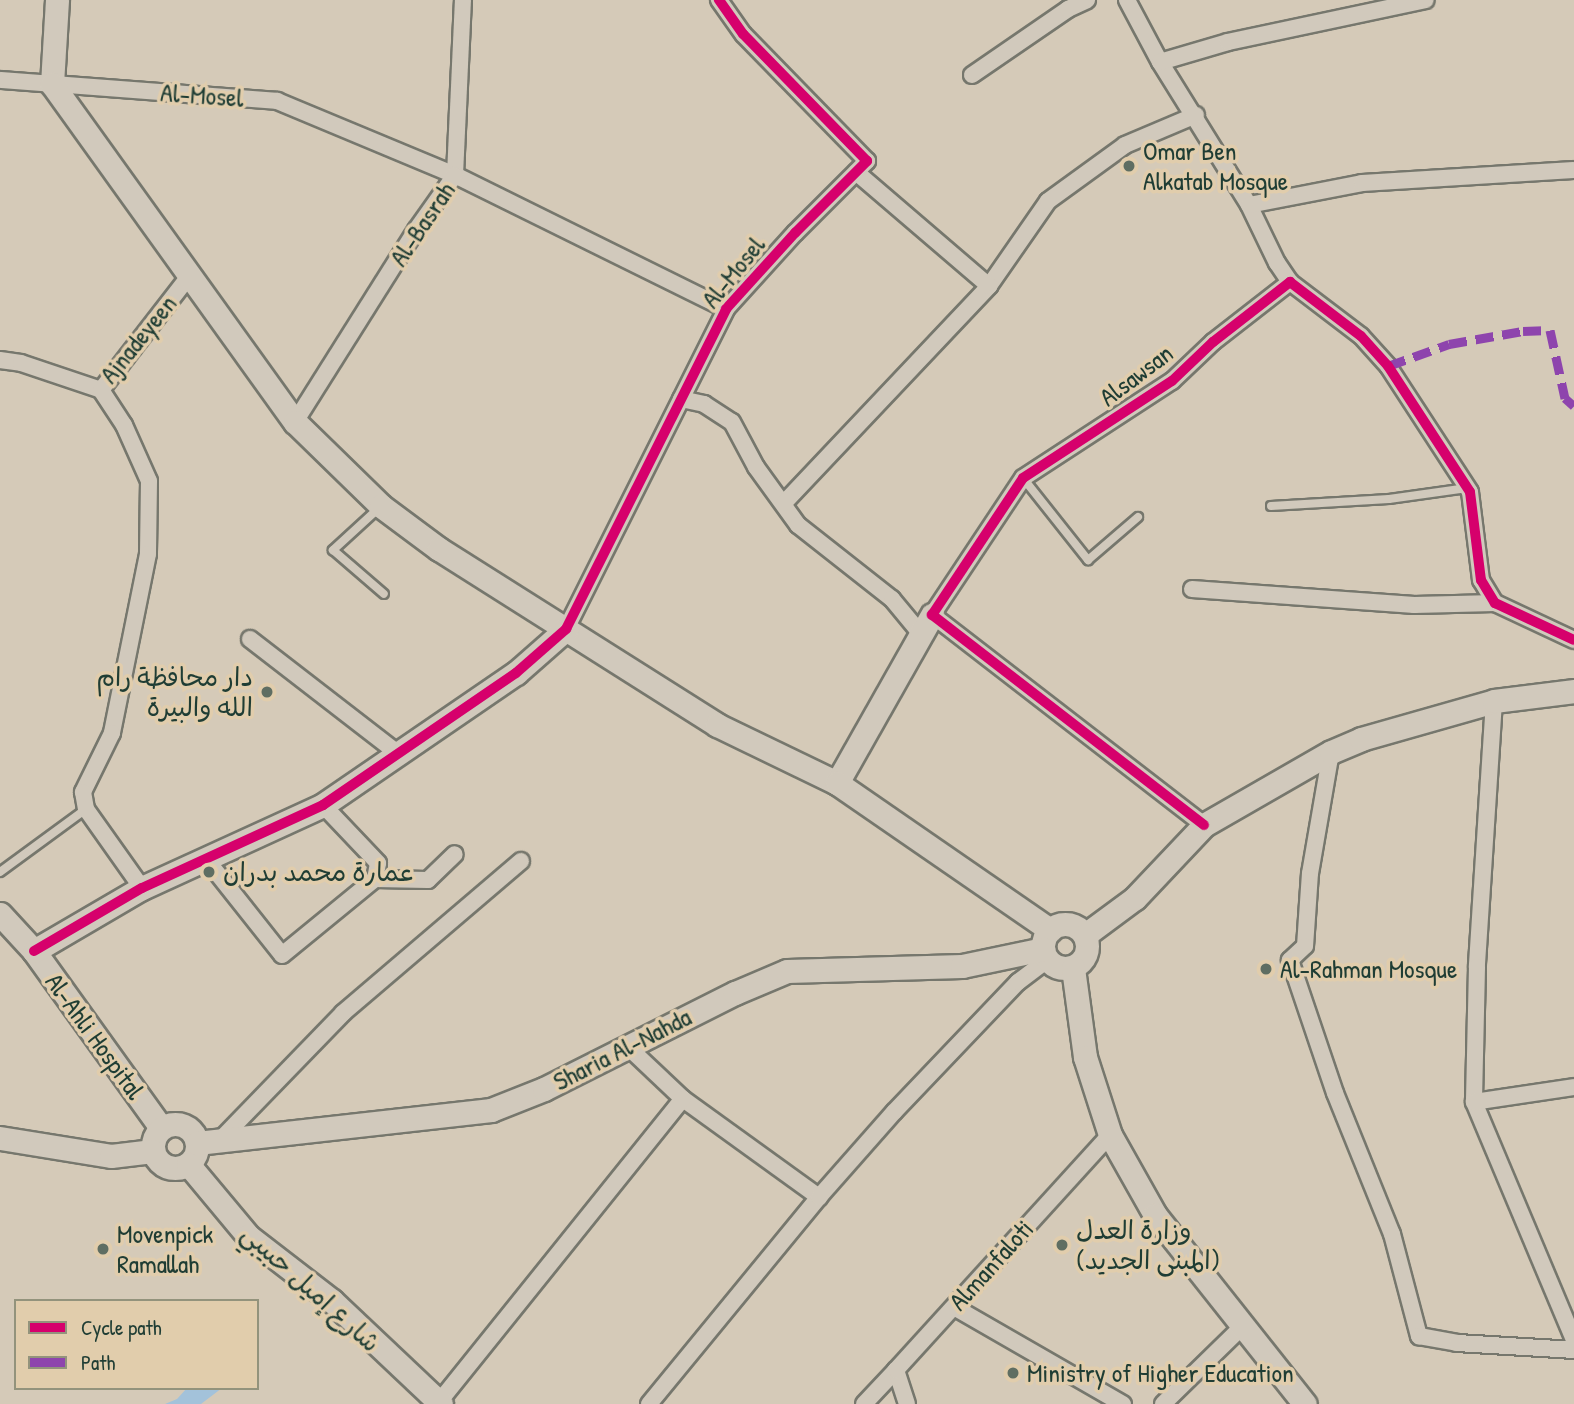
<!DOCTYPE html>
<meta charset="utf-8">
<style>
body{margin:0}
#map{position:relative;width:1574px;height:1404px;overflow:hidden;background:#d5cab8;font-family:"Patrick Hand","Playpen Sans Arabic",sans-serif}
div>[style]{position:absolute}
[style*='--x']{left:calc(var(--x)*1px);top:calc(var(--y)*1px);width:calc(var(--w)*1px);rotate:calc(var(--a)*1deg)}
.water>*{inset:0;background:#a3c2da}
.roads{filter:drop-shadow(2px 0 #76776d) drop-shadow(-2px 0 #76776d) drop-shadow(0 2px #76776d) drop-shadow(0 -2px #76776d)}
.lane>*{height:8px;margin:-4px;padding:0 4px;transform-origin:4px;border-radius:4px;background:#d1c9bc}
.street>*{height:16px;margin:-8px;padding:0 8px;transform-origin:8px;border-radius:8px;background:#d1c9bc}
.secondary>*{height:23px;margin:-11.5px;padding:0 11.5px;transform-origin:11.5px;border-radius:11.5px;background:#d1c9bc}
.secondary>.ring{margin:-11.5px;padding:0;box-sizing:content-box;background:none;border:23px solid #d1c9bc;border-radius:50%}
.quiet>*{height:9px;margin-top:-4.5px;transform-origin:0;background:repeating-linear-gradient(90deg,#8e44ad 0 18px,transparent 0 27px)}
.cycleway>*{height:10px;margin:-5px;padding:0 5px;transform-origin:5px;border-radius:5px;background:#d6006c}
.dots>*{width:19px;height:19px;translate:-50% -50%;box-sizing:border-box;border:4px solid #e1cdac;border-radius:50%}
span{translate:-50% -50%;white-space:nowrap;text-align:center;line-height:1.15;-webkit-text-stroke:7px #e1cdac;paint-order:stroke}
.street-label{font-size:26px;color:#1f3d34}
.poi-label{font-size:26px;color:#1f3d34}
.left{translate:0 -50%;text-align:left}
.right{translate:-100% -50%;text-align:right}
.legend{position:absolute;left:14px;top:1299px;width:245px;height:91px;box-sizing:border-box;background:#e1cdac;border:2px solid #93937c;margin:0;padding:9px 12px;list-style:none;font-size:21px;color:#1f3d34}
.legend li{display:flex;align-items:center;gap:14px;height:35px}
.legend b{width:35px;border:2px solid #93937c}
</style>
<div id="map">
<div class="water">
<div style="clip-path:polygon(187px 1388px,222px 1388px,201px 1404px,165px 1404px,177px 1399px)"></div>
</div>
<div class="roads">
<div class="lane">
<div style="--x:1023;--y:478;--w:105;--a:51.6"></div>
<div style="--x:1088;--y:560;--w:66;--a:-40.7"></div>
<div style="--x:1271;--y:506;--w:118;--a:-3.4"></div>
<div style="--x:1389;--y:499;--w:79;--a:-8"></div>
<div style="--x:380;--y:507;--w:64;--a:137.5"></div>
<div style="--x:333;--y:550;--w:67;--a:40.8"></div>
<div style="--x:0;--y:872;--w:107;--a:-36.2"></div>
</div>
<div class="street">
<div style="--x:1127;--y:0;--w:70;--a:62"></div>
<div style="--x:1160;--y:62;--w:168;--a:58.1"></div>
<div style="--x:1160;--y:62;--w:71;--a:-16.4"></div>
<div style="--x:1228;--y:42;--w:202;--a:-12"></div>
<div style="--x:972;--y:75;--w:116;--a:-34.5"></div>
<div style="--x:1068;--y:9;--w:21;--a:-25"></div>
<div style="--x:0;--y:80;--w:278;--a:4.3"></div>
<div style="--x:277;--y:101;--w:193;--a:22.6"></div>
<div style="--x:455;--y:175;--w:302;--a:26.3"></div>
<div style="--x:455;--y:175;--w:175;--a:-87.4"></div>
<div style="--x:1290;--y:282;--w:23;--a:-124"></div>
<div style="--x:1277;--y:263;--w:64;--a:-115.8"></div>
<div style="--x:1249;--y:205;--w:115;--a:-11"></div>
<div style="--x:1362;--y:183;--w:212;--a:-3.5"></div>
<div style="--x:989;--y:286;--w:103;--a:-55.2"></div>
<div style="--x:1048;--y:201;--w:95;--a:-36"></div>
<div style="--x:1125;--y:145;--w:77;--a:-22.9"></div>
<div style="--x:0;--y:360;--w:21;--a:8"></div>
<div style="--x:21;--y:363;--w:84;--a:18.6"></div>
<div style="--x:101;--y:390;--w:145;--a:-52.3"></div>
<div style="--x:101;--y:390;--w:42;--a:56.7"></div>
<div style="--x:124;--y:425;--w:61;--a:65.9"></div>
<div style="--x:149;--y:481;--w:73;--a:90.8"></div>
<div style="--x:148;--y:554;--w:183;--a:101.4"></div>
<div style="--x:112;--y:733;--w:66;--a:116.2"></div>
<div style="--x:83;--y:792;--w:17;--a:80"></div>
<div style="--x:86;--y:809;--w:97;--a:54.7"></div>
<div style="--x:681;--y:399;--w:24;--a:12"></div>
<div style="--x:704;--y:404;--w:33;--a:33"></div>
<div style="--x:732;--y:422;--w:51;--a:61.9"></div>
<div style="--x:756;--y:467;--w:72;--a:54.1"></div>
<div style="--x:798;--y:525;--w:120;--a:38.2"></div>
<div style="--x:892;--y:599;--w:45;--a:50.4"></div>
<div style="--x:295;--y:422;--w:227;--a:-57.8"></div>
<div style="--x:416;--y:230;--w:67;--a:-54.7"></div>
<div style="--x:784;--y:503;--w:299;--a:-46.6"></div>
<div style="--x:989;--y:286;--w:175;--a:-139.4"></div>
<div style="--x:1192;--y:589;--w:223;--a:4.1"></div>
<div style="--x:1414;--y:605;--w:81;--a:-1.4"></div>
<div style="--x:566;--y:629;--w:358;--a:-63.4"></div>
<div style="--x:726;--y:309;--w:103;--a:-47.8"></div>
<div style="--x:795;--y:233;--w:102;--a:-45"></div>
<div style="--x:867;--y:161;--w:177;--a:-134.3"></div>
<div style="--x:743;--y:34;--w:42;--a:-125.2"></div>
<div style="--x:250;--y:639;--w:190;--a:37.7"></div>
<div style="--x:1494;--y:701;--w:267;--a:93.7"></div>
<div style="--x:1477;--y:967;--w:135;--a:91.3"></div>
<div style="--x:1474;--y:1102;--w:258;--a:67.2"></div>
<div style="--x:1331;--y:752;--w:123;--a:99.8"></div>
<div style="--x:1310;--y:873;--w:73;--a:93.9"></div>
<div style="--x:1305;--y:946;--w:21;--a:137"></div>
<div style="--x:1290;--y:960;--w:140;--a:71.3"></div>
<div style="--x:1335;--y:1093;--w:152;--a:68"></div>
<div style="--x:1392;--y:1234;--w:106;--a:75.2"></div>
<div style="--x:1419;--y:1336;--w:39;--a:10"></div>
<div style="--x:1457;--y:1343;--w:117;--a:3.4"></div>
<div style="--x:1204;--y:825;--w:344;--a:-142.3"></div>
<div style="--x:932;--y:615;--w:164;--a:-56.4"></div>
<div style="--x:1023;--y:478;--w:178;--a:-33.1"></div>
<div style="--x:1172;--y:381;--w:57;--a:-43.6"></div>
<div style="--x:1213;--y:342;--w:98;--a:-37.9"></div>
<div style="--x:1290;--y:282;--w:89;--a:37.3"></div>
<div style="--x:1361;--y:336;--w:40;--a:48"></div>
<div style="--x:1388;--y:366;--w:150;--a:56.9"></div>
<div style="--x:1470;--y:492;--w:89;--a:82.9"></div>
<div style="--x:1481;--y:580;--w:27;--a:59"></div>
<div style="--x:1495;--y:603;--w:87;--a:25.1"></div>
<div style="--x:206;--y:859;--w:122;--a:51.6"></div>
<div style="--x:282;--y:955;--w:120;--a:-39.3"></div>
<div style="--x:375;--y:879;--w:16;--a:-79"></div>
<div style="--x:378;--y:863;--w:80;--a:-133.5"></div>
<div style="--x:375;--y:879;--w:53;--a:1.1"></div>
<div style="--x:428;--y:880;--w:37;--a:-44"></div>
<div style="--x:627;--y:1046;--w:77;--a:43.4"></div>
<div style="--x:683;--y:1099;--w:168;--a:35.8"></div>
<div style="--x:1474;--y:1102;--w:101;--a:-8.5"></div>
<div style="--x:221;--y:1139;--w:175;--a:-45.9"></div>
<div style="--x:343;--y:1013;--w:234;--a:-40.5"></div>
<div style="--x:954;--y:1307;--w:195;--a:29.9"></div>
<div style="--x:439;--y:1402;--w:389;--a:-51.2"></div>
<div style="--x:649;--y:1404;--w:268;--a:-50.6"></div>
<div style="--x:819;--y:1197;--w:113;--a:-48.6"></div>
<div style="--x:894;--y:1112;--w:180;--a:-46.4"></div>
<div style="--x:1018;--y:982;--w:36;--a:-37"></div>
<div style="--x:864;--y:1404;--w:47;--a:-46.7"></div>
<div style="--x:907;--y:1404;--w:36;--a:-108"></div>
<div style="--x:896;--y:1370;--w:318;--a:-47.7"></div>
<div style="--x:1163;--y:1404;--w:113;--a:-44.3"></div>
</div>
<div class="secondary">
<div style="--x:57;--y:0;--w:84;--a:93.4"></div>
<div style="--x:52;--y:84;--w:416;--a:54.3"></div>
<div style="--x:295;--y:422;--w:120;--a:44.3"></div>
<div style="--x:381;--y:506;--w:72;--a:36.6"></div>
<div style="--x:439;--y:549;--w:329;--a:32.3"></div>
<div style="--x:717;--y:725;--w:133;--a:25.8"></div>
<div style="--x:932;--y:615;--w:193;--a:119.5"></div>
<div style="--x:837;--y:783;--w:259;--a:34.6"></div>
<div style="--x:0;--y:914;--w:50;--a:47.4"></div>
<div style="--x:34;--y:951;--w:218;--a:54.3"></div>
<div class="ring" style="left:1043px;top:924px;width:21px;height:21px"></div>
<div style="--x:1085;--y:935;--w:62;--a:-36.5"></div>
<div style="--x:1135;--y:898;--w:100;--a:-46.6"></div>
<div style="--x:1204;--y:825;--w:146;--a:-29.9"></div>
<div style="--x:1331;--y:752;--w:33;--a:-23"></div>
<div style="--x:1361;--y:739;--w:138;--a:-15.9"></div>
<div style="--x:1494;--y:701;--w:81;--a:-7.1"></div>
<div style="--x:34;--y:951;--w:125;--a:-30.3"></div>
<div style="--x:142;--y:888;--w:199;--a:-24.6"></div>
<div style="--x:323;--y:805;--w:234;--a:-34.4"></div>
<div style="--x:516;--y:673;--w:67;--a:-41.3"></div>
<div style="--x:1073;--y:968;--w:90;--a:82.3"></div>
<div style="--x:1085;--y:1057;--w:82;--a:72.2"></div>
<div style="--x:1110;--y:1135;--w:92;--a:60.6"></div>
<div style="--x:1155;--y:1215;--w:241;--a:51.6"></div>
<div class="ring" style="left:153px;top:1124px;width:21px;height:21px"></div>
<div style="--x:0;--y:1138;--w:112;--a:9.2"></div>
<div style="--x:111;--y:1156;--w:42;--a:-6.8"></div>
<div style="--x:197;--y:1143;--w:296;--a:-6.4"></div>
<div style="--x:491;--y:1110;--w:57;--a:-21.6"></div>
<div style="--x:544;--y:1089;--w:214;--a:-26.7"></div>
<div style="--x:735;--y:993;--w:56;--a:-22.9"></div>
<div style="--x:787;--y:971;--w:175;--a:-1.6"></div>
<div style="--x:962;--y:966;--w:83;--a:-11.9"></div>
<div style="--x:188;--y:1164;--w:94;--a:50.2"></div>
<div style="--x:248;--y:1236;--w:106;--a:37.7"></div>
<div style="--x:332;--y:1301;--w:150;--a:43.4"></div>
</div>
</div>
<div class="quiet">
<div style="--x:1388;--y:366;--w:65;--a:-19.8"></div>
<div style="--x:1449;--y:344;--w:75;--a:-10"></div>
<div style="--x:1523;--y:331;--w:27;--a:-2"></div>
<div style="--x:1550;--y:330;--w:70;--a:77.6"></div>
<div style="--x:1565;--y:398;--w:12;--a:42"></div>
</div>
<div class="cycleway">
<div style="--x:1204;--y:825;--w:344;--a:-142.3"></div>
<div style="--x:932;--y:615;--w:164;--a:-56.4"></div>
<div style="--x:1023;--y:478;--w:178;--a:-33.1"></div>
<div style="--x:1172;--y:381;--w:57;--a:-43.6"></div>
<div style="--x:1213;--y:342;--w:98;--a:-37.9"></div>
<div style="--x:1290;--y:282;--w:89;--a:37.3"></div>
<div style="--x:1361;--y:336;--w:40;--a:48"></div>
<div style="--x:1388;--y:366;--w:150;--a:56.9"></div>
<div style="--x:1470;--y:492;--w:89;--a:82.9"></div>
<div style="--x:1481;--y:580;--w:27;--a:59"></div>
<div style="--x:1495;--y:603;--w:87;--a:25.1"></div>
<div style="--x:34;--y:951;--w:125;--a:-30.3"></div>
<div style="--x:142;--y:888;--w:199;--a:-24.6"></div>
<div style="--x:323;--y:805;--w:234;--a:-34.4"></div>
<div style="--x:516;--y:673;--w:67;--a:-41.3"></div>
<div style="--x:566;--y:629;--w:358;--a:-63.4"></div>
<div style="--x:726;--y:309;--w:103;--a:-47.8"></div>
<div style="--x:795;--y:233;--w:102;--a:-45"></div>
<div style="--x:867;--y:161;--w:177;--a:-134.3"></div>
<div style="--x:743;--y:34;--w:42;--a:-125.2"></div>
</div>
<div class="dots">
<div style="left:1129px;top:166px;background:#5f6e62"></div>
<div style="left:267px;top:692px;background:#5f6e62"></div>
<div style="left:209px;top:872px;background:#5f6e62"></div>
<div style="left:1266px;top:969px;background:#5f6e62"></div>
<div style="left:1062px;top:1245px;background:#5f6e62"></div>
<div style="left:103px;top:1249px;background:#5f6e62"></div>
<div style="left:1013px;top:1373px;background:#5f6e62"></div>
</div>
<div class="street-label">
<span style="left:202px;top:95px;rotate:4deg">Al-Mosel</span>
<span style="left:422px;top:224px;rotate:-56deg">Al-Basrah</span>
<span style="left:733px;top:272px;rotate:-51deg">Al-Mosel</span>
<span style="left:138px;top:339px;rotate:-51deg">Ajnadeyeen</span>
<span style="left:1136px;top:375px;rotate:-37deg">Alsawsan</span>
<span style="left:95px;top:1036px;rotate:54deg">Al-Ahli Hospital</span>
<span style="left:622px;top:1049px;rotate:-27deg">Sharia Al-Nahda</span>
<span style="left:991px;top:1265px;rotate:-48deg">Almanfaloti</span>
<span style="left:311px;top:1288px;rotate:42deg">شارع إميل حبيبي</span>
</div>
<div class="poi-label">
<span class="left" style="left:1143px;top:166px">Omar Ben<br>Alkatab Mosque</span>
<span class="right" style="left:253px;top:692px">دار محافظة رام<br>الله والبيرة</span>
<span class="left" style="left:223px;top:872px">عمارة محمد بدران</span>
<span class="left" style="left:1280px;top:969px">Al-Rahman Mosque</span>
<span class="left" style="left:1076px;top:1245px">وزارة العدل<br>(المبنى الجديد)</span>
<span class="left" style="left:117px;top:1249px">Movenpick<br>Ramallah</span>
<span class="left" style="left:1027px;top:1373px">Ministry of Higher Education</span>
</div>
<ul class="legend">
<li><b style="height:9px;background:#d6006c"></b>Cycle path</li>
<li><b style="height:9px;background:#8e44ad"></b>Path</li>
</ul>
</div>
